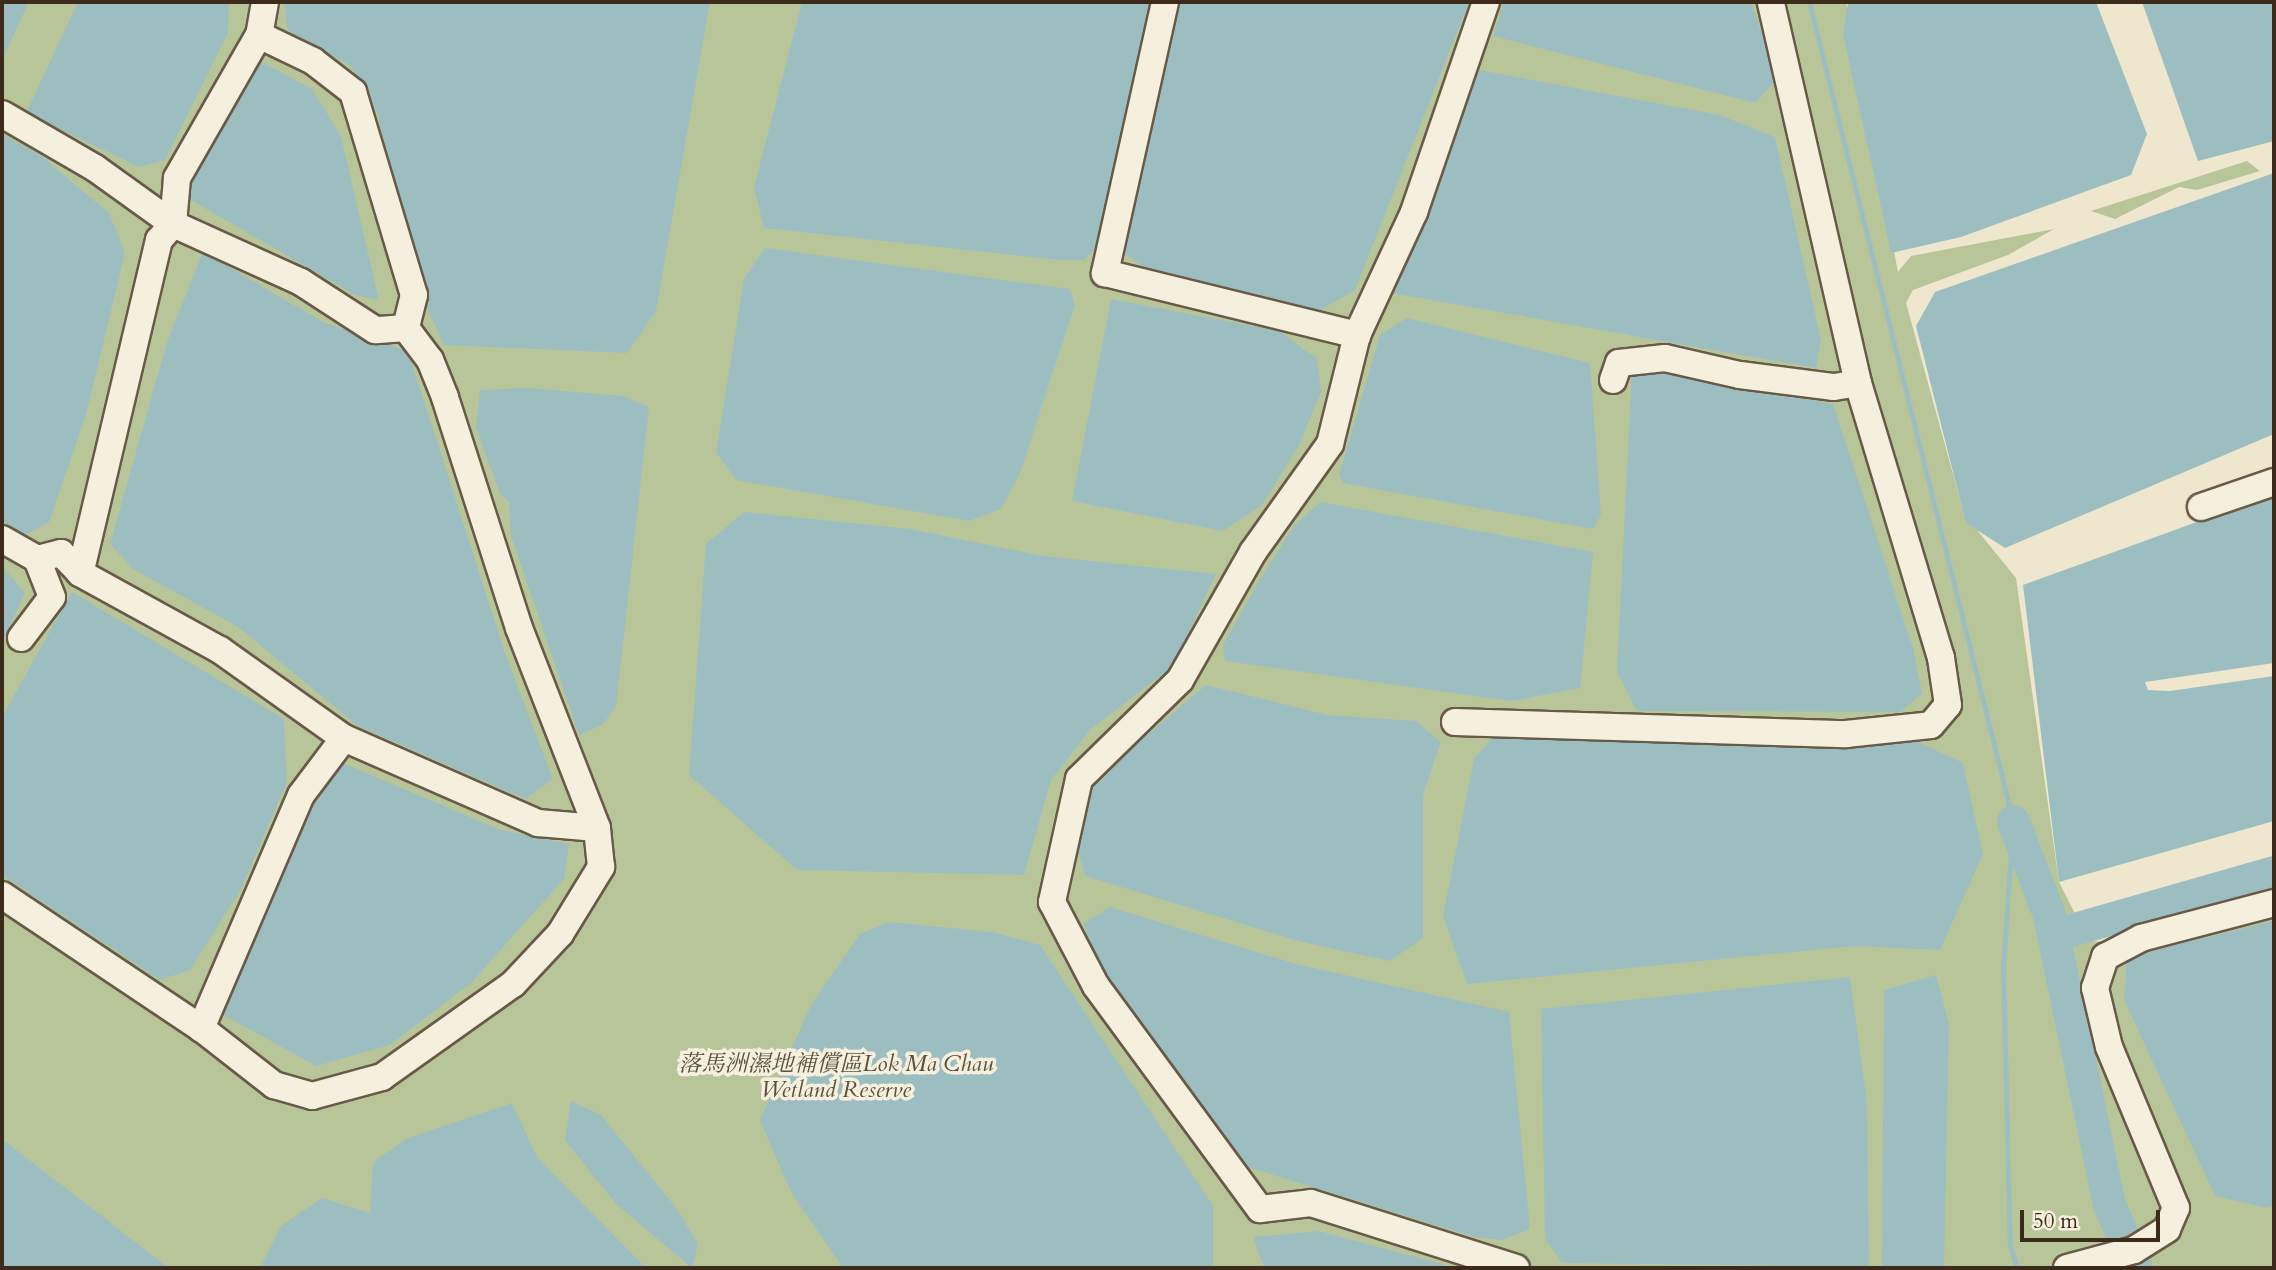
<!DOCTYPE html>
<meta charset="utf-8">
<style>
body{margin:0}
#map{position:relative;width:2276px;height:1270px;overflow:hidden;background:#efe7cd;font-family:Cardo,"Noto Serif SC",serif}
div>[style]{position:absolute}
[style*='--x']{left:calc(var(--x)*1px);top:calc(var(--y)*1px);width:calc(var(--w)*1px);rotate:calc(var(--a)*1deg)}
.green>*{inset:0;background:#b8c599}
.water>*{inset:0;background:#9dbec1}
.stream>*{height:5px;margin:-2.5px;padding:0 2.5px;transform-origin:2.5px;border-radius:2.5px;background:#9dbec1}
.river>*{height:33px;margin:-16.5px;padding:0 16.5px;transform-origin:16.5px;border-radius:16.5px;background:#9dbec1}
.roads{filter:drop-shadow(2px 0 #695a48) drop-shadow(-2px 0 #695a48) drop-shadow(0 2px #695a48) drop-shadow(0 -2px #695a48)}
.minor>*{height:26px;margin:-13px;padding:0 13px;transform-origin:13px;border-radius:13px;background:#f5efde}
span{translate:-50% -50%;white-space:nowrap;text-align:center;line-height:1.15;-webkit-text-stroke:7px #f5efde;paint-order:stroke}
.park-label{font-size:23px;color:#5b523a;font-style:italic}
.frame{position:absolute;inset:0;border:4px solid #3c2b1b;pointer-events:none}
.scale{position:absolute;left:2020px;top:1210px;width:140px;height:32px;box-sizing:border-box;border:4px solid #3c2b1b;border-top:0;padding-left:9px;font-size:21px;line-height:24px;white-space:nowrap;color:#3c2b1b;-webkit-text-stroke:5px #f5efde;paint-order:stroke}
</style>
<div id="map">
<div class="green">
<div style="clip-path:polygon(2px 2px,1846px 2px,1898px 272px,1911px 256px,2054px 229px,2008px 255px,1913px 290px,1906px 303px,1964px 514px,2016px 578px,2059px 882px,2089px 941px,2128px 943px,2274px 897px,2274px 1268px,2px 1268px)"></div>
<div style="clip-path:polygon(2247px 161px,2260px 171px,2197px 190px,2179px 187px,2115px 219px,2091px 211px)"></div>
</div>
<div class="water">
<div style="clip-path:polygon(2px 2px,29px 2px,2px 60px)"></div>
<div style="clip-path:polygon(78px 2px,229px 2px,228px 33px,165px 160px,139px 167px,26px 113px)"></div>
<div style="clip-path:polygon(284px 2px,710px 2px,656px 311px,627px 353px,444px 345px,405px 259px,378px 114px,351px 66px,288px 31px)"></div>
<div style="clip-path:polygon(802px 2px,1154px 2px,1099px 245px,1084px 260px,1060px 260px,764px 228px,754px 187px)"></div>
<div style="clip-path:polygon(1177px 2px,1469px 2px,1355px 290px,1312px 315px,1153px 274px,1125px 254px)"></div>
<div style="clip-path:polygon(1504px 2px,1751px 2px,1777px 79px,1755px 103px,1493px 36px)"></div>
<div style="clip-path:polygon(1848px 2px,2096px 2px,2147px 134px,2131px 175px,1961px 237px,1891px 253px,1843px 34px)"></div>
<div style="clip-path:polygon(2142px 2px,2274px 2px,2274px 141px,2198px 161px)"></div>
<div style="clip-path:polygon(262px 62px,312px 89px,341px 136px,379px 300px,355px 295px,179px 193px,215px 126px)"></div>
<div style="clip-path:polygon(1473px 69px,1720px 115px,1775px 137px,1821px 340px,1816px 368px,1380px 291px,1378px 256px)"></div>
<div style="clip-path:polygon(2px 134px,41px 156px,109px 213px,125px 253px,86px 415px,49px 522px,19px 539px,2px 528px)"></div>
<div style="clip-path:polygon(2274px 173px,2274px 434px,2005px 548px,1966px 523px,1916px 326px,1935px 292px)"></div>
<div style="clip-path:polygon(765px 248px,1070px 289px,1075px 305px,1020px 473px,1001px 509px,969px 521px,736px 480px,716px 452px,744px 279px)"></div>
<div style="clip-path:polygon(203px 252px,325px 323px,408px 351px,505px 653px,553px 779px,525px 799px,358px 726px,238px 627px,133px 569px,110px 544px,167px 342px)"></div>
<div style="clip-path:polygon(1111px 299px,1279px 331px,1317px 359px,1321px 392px,1299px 445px,1262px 505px,1223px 531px,1072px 501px)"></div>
<div style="clip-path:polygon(1407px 318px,1590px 363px,1601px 515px,1593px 529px,1343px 483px,1339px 475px,1380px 335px)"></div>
<div style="clip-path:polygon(1632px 367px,1833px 404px,1913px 648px,1922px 693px,1901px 712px,1637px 711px,1617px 672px)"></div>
<div style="clip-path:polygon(529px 388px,623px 396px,649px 407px,616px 707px,602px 725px,579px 735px,511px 536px,509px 502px,500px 494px,476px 427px,480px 390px)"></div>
<div style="clip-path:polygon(2274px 494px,2274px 663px,2145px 682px,2148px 690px,2170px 691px,2274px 676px,2274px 821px,2059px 882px,2023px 585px)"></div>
<div style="clip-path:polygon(1320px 502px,1593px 552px,1580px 688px,1511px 701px,1225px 661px,1223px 645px,1259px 581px,1294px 526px)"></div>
<div style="clip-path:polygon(744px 512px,910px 529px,1043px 556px,1216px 574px,1173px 666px,1090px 730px,1051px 780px,1024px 875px,797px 870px,689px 775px,706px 544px)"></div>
<div style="clip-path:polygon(2px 566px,25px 593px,2px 643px)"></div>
<div style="clip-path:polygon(72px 592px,284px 719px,287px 782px,240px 891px,190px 970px,160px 980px,2px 875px,2px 717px)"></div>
<div style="clip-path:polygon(1206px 685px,1327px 715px,1416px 721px,1441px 742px,1423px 795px,1423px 938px,1390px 961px,1302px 942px,1085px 876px,1072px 829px,1101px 774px)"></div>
<div style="clip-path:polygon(1501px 728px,1585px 737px,1918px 742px,1963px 763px,1983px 854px,1940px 950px,1855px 946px,1467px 984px,1443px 916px,1474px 759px)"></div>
<div style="clip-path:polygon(340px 762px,501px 830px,569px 844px,564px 879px,471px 983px,390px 1045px,316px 1066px,218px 1012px,315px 791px)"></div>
<div style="clip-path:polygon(1110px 907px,1296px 964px,1509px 1012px,1530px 1229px,1502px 1240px,1475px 1237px,1241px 1165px,1096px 969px,1084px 923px)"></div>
<div style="clip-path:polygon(2274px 921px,2274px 1206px,2266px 1208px,2215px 1196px,2124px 1000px,2127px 957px)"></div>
<div style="clip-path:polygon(888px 922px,993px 932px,1040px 945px,1213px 1206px,1213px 1268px,843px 1268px,791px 1192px,760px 1120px,811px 1005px,860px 934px)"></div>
<div style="clip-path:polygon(1936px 975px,1949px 1024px,1944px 1268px,1882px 1268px,1884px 990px)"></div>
<div style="clip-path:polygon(1850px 977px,1867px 1103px,1869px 1267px,1562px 1263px,1545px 1238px,1541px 1009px)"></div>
<div style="clip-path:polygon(571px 1101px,601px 1115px,677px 1209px,698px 1244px,692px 1268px,616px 1204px,565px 1140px)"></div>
<div style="clip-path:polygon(512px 1103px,537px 1157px,646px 1268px,260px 1268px,281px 1226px,322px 1198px,370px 1213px,373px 1162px,408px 1138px)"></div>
<div style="clip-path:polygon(2px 1139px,169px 1268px,2px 1268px)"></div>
<div style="clip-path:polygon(1319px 1231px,1457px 1268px,1264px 1268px,1253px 1237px)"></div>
</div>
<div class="stream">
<div style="--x:1809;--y:2;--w:844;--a:76.01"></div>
<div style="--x:2013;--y:821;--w:147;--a:93.9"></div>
<div style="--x:2003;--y:968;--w:277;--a:88.6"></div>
<div style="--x:2010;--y:1245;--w:24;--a:73"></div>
</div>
<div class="river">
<div style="--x:2013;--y:821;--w:101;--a:69"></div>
<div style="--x:2049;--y:915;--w:295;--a:78.3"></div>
<div style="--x:2109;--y:1204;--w:69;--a:67.1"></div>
<div style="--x:2053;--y:935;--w:230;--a:-15.9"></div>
</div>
<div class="roads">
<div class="minor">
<div style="--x:265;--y:2;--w:34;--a:100"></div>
<div style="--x:259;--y:35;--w:60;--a:25.7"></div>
<div style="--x:313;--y:61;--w:51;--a:37.8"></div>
<div style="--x:353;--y:92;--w:212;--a:73.3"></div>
<div style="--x:414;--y:295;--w:34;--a:104"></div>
<div style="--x:406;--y:328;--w:31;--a:176"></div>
<div style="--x:375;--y:330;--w:88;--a:-147"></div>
<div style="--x:301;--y:282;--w:141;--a:-155.6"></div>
<div style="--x:173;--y:224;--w:21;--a:131"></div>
<div style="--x:159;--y:240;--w:342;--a:103.3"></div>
<div style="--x:80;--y:573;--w:160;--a:28.8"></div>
<div style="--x:220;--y:650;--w:152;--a:35.4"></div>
<div style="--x:344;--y:738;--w:212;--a:23.7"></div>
<div style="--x:538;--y:823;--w:59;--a:4.8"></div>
<div style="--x:1165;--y:2;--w:278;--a:102.5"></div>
<div style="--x:1105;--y:273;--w:260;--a:13.8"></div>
<div style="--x:1357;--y:335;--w:112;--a:103.9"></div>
<div style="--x:1330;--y:444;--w:133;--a:125.5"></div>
<div style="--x:1253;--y:552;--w:147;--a:119.7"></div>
<div style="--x:1180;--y:680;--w:141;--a:135.6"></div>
<div style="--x:1079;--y:779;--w:126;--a:102.4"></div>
<div style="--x:1052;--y:902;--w:95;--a:62.4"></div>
<div style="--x:1096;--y:986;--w:277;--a:53.7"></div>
<div style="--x:1260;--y:1209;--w:51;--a:-6.7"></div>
<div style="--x:1311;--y:1203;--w:215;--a:17.6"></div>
<div style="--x:2;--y:114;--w:108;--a:30.1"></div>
<div style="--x:95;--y:168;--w:96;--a:35.7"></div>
<div style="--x:173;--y:224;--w:46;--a:-85"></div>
<div style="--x:177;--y:178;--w:165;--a:-60.2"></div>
<div style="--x:1357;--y:335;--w:136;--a:-65.1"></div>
<div style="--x:1414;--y:212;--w:222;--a:-71.1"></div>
<div style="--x:1613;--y:380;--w:18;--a:-71"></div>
<div style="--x:1619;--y:363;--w:46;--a:-6.2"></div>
<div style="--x:1665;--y:358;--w:77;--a:12.8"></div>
<div style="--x:1740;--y:375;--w:95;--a:7.3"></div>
<div style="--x:1834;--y:387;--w:24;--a:-9"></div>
<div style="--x:2201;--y:507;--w:77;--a:-18.9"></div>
<div style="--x:2;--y:539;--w:40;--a:29.7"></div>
<div style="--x:37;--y:559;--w:25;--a:-14"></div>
<div style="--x:61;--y:553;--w:28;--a:46"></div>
<div style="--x:21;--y:638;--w:51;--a:-52.9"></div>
<div style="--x:52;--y:597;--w:41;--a:-111.5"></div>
<div style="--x:1455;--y:722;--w:391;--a:1.8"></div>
<div style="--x:1846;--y:734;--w:85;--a:-6"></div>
<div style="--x:1931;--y:725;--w:26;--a:-50"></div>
<div style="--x:1948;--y:705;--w:48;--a:-98.5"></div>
<div style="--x:1941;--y:658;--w:287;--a:-106.8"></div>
<div style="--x:1858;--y:383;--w:391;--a:-102.9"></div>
<div style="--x:344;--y:738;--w:71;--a:127"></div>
<div style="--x:301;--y:795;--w:254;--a:113.2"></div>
<div style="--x:201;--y:1028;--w:93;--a:38"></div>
<div style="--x:274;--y:1085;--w:40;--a:16"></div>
<div style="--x:312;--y:1096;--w:73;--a:-15.2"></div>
<div style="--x:382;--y:1077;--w:161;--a:-35.4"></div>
<div style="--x:513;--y:984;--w:69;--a:-46.8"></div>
<div style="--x:560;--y:934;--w:79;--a:-58.5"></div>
<div style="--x:601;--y:867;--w:39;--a:-96"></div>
<div style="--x:597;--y:828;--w:215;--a:-111.3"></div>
<div style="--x:519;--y:628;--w:243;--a:-107.8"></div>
<div style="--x:445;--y:397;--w:40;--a:-112"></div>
<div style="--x:430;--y:360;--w:40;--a:-127"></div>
<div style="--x:2;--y:895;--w:239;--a:33.8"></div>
<div style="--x:2067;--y:1268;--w:69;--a:-15"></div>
<div style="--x:2134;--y:1250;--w:39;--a:-32"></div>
<div style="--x:2167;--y:1229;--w:23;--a:-67"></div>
<div style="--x:2176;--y:1208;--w:174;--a:-112.6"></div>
<div style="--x:2109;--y:1047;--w:61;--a:-103.3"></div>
<div style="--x:2095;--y:988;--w:33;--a:-72"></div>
<div style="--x:2105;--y:957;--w:41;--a:-27.8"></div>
<div style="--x:2141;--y:938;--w:138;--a:-14.7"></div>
</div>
</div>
<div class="park-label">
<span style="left:836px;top:1077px">落馬洲濕地補償區Lok Ma Chau<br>Wetland Reserve</span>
</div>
<div class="frame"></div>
<div class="scale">50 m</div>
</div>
